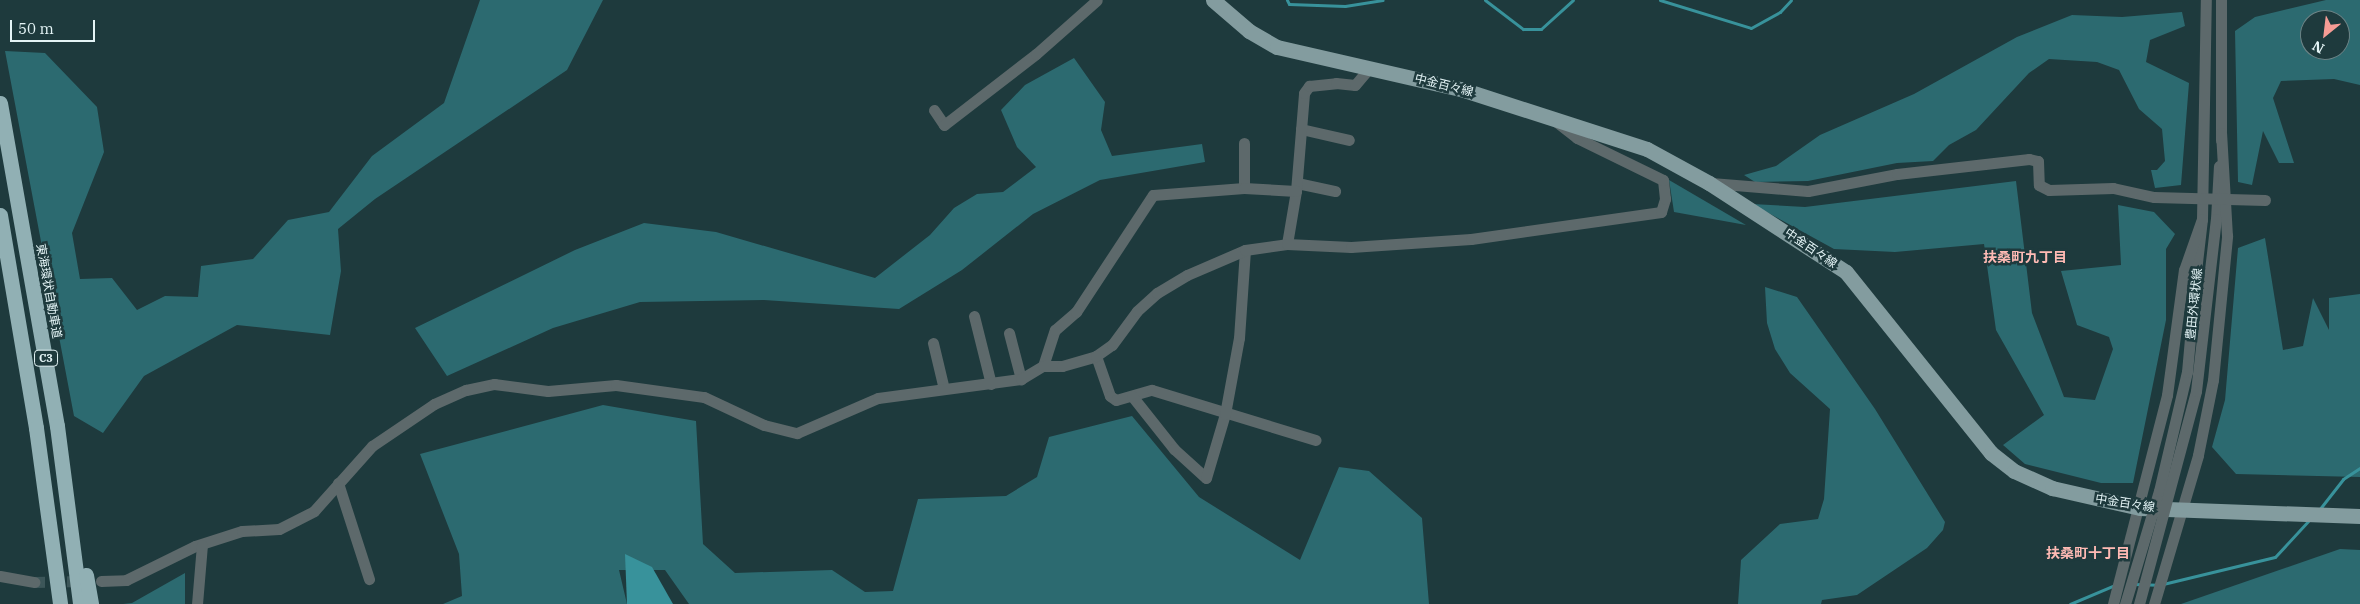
<!DOCTYPE html>
<meta charset="utf-8">
<style>
body{margin:0}
#map{position:relative;width:2360px;height:604px;overflow:hidden;background:#1e3a3d;font-family:"IBM Plex Serif","Noto Sans JP",serif}
div>[style]{position:absolute}
[style*='--x']{left:calc(var(--x)*1px);top:calc(var(--y)*1px);width:calc(var(--w)*1px);rotate:calc(var(--a)*1deg)}
.forest>*{inset:0;background:#2c6a70}
.water>*{inset:0;background:#38929b}
.stream>*{height:3px;margin:-1.5px;padding:0 1.5px;transform-origin:1.5px;border-radius:1.5px;background:#38929b}
.minor-tunnel>*{height:11px;margin-top:-5.5px;transform-origin:0;background:repeating-linear-gradient(90deg,#3c5659 0 11px,transparent 0 16.5px)}
.minor>*{height:11px;margin:-5.5px;padding:0 5.5px;transform-origin:5.5px;border-radius:5.5px;background:#5d696b}
.major>*{height:15px;margin:-7.5px;padding:0 7.5px;transform-origin:7.5px;border-radius:7.5px;background:#839c9f}
.highway>*{height:15px;margin:-7.5px;padding:0 7.5px;transform-origin:7.5px;border-radius:7.5px;background:#91b0b4}
.minor-bridge>*{height:11px;margin:-5.5px;padding:0 5.5px;transform-origin:5.5px;border-radius:5.5px;background:#5d696b}
span{translate:-50% -50%;white-space:nowrap;text-align:center;line-height:1.15;-webkit-text-stroke:5px #1e3a3d;paint-order:stroke}
.shield-label span{padding:1px 4px;background:#1e3a3d;border:1px solid;border-radius:4px;-webkit-text-stroke-width:0}
.shield-label{font-size:11px;color:#e4f4f6;font-weight:700}
.street-label{font-size:12px;color:#e4f4f6}
.neighbourhood-label{font-size:14px;color:#febab4;font-weight:700}
.north{position:absolute;left:2300px;top:10px;width:50px;height:50px;box-sizing:border-box;background:#1e3a3d;border:1px solid #6d8487;border-radius:50%;rotate:209deg;font-size:14px;font-weight:700;line-height:20px;text-align:center;color:#e4f4f6}
.north::after{content:'';display:block;margin:auto;width:18px;height:22px;background:#f59c95;clip-path:polygon(50% 0,100% 100%,50% 72%,0 100%)}
.scale{position:absolute;left:10px;top:20px;width:85px;height:22px;box-sizing:border-box;border:2px solid #e4f4f6;border-top:0;padding-left:6px;font-size:15px;line-height:18px;white-space:nowrap;color:#e4f4f6;-webkit-text-stroke:4px #1e3a3d;paint-order:stroke}
</style>
<div id="map">
<div class="forest">
<div style="clip-path:polygon(480px 0,603px 0,567px 70px,375px 199px,338px 229px,341px 271px,330px 335px,237px 325px,144px 376px,103px 433px,74px 416px,5px 51px,45px 53px,97px 107px,104px 152px,72px 233px,80px 279px,112px 278px,137px 310px,165px 296px,198px 297px,201px 266px,253px 259px,288px 220px,329px 212px,372px 156px,444px 103px)"></div>
<div style="clip-path:polygon(evenodd,2326px 0,2360px 0,2360px 85px,2334px 79px,2281px 81px,2273px 98px,2294px 163px,2279px 163px,2263px 131px,2252px 185px,2238px 182px,2235px 31px,2255px 17px,2326px 0,2310px 20px,2340px 20px,2340px 50px,2310px 50px,2310px 20px)"></div>
<div style="clip-path:polygon(2182px 12px,2185px 26px,2150px 40px,2146px 62px,2189px 83px,2181px 185px,2155px 188px,2151px 170px,2157px 170px,2165px 161px,2162px 129px,2139px 109px,2119px 70px,2097px 62px,2049px 59px,2029px 73px,1976px 130px,1949px 145px,1933px 161px,1897px 163px,1808px 181px,1755px 182px,1744px 175px,1776px 166px,1820px 135px,1914px 94px,2017px 37px,2072px 15px,2122px 17px)"></div>
<div style="clip-path:polygon(1074px 58px,1105px 102px,1101px 130px,1112px 156px,1202px 144px,1205px 162px,1100px 180px,1033px 214px,962px 270px,899px 309px,764px 300px,640px 302px,553px 328px,447px 376px,415px 328px,575px 250px,644px 223px,716px 232px,875px 278px,930px 235px,954px 208px,977px 194px,1003px 192px,1036px 167px,1017px 147px,1001px 110px,1025px 85px)"></div>
<div style="clip-path:polygon(1669px 180px,1746px 225px,1674px 212px)"></div>
<div style="clip-path:polygon(2016px 181px,2032px 313px,2064px 397px,2095px 400px,2113px 349px,2109px 337px,2077px 325px,2061px 271px,2121px 265px,2118px 205px,2154px 212px,2175px 234px,2166px 249px,2166px 320px,2133px 483px,2101px 483px,2025px 464px,2003px 445px,2044px 415px,1996px 330px,1984px 244px,1895px 252px,1834px 249px,1752px 204px,1805px 207px)"></div>
<div style="clip-path:polygon(2265px 238px,2283px 350px,2303px 346px,2313px 298px,2329px 330px,2329px 298px,2360px 294px,2360px 477px,2236px 474px,2212px 447px,2225px 400px,2238px 248px)"></div>
<div style="clip-path:polygon(1765px 287px,1797px 297px,1875px 409px,1945px 522px,1943px 530px,1927px 548px,1857px 595px,1822px 600px,1821px 604px,1738px 604px,1741px 560px,1780px 524px,1818px 519px,1824px 499px,1830px 409px,1790px 373px,1775px 349px,1767px 323px)"></div>
<div style="clip-path:polygon(603px 405px,696px 421px,703px 544px,735px 573px,832px 570px,865px 592px,893px 591px,918px 499px,1006px 496px,1037px 477px,1049px 437px,1132px 416px,1199px 497px,1300px 560px,1339px 467px,1369px 471px,1422px 518px,1429px 604px,689px 604px,665px 570px,619px 570px,627px 604px,443px 604px,462px 596px,459px 554px,420px 454px)"></div>
<div style="clip-path:polygon(2340px 549px,2360px 550px,2360px 604px,2181px 604px)"></div>
<div style="clip-path:polygon(185px 573px,185px 604px,123px 604px,132px 603px)"></div>
</div>
<div class="water">
<div style="clip-path:polygon(625px 554px,652px 567px,673px 604px,627px 604px)"></div>
</div>
<div class="stream">
<div style="--x:1287;--y:0;--w:4;--a:63"></div>
<div style="--x:1289;--y:4;--w:56;--a:2"></div>
<div style="--x:1345;--y:6;--w:38;--a:-9"></div>
<div style="--x:1485;--y:0;--w:48;--a:37.3"></div>
<div style="--x:1523;--y:29;--w:18;--a:0"></div>
<div style="--x:1541;--y:29;--w:43;--a:-42.2"></div>
<div style="--x:1660;--y:0;--w:95;--a:17.1"></div>
<div style="--x:1751;--y:28;--w:33;--a:-29"></div>
<div style="--x:1780;--y:12;--w:16;--a:-47"></div>
<div style="--x:2319;--y:510;--w:39;--a:-52"></div>
<div style="--x:2343;--y:479;--w:20;--a:-33"></div>
<div style="--x:2133;--y:584;--w:24;--a:2"></div>
<div style="--x:2163;--y:584;--w:115;--a:-13.6"></div>
<div style="--x:2275;--y:557;--w:53;--a:-47.3"></div>
<div style="--x:2070;--y:604;--w:49;--a:-22.9"></div>
</div>
<div class="minor-tunnel">
<div style="--x:34;--y:582;--w:50;--a:-1.1"></div>
</div>
<div class="minor">
<div style="--x:934;--y:110;--w:18;--a:56"></div>
<div style="--x:944;--y:125;--w:116;--a:-37.7"></div>
<div style="--x:1036;--y:54;--w:81;--a:-41.5"></div>
<div style="--x:1301;--y:129;--w:49;--a:12.9"></div>
<div style="--x:2221;--y:140;--w:140;--a:-90"></div>
<div style="--x:1297;--y:183;--w:39;--a:12"></div>
<div style="--x:1711;--y:183;--w:97;--a:4.7"></div>
<div style="--x:1808;--y:191;--w:91;--a:-10.8"></div>
<div style="--x:1897;--y:174;--w:133;--a:-6.5"></div>
<div style="--x:2029;--y:159;--w:9;--a:13"></div>
<div style="--x:2038;--y:161;--w:24;--a:88"></div>
<div style="--x:2039;--y:185;--w:11;--a:27"></div>
<div style="--x:2049;--y:190;--w:64;--a:-1.8"></div>
<div style="--x:2113;--y:188;--w:42;--a:12.4"></div>
<div style="--x:1244;--y:188;--w:45;--a:-90"></div>
<div style="--x:2216;--y:219;--w:53;--a:-86.8"></div>
<div style="--x:1287;--y:244;--w:54;--a:-80.4"></div>
<div style="--x:1296;--y:191;--w:98;--a:-85.3"></div>
<div style="--x:1304;--y:93;--w:9;--a:-54"></div>
<div style="--x:1309;--y:86;--w:27;--a:-6"></div>
<div style="--x:1336;--y:83;--w:19;--a:6"></div>
<div style="--x:1355;--y:85;--w:23;--a:-50"></div>
<div style="--x:2196;--y:271;--w:52;--a:-83.4"></div>
<div style="--x:2202;--y:219;--w:219;--a:-89"></div>
<div style="--x:974;--y:316;--w:70;--a:76"></div>
<div style="--x:1009;--y:333;--w:48;--a:75.4"></div>
<div style="--x:933;--y:343;--w:47;--a:76.6"></div>
<div style="--x:1096;--y:356;--w:42;--a:70.7"></div>
<div style="--x:1110;--y:396;--w:7;--a:34"></div>
<div style="--x:1116;--y:400;--w:37;--a:-16"></div>
<div style="--x:1152;--y:390;--w:171;--a:17"></div>
<div style="--x:1043;--y:366;--w:38;--a:-72"></div>
<div style="--x:1055;--y:330;--w:28;--a:-41"></div>
<div style="--x:1076;--y:312;--w:140;--a:-56.7"></div>
<div style="--x:1153;--y:195;--w:91;--a:-4.4"></div>
<div style="--x:1244;--y:188;--w:52;--a:3.3"></div>
<div style="--x:1132;--y:396;--w:68;--a:51.6"></div>
<div style="--x:1174;--y:449;--w:43;--a:42.2"></div>
<div style="--x:1206;--y:478;--w:67;--a:-73.5"></div>
<div style="--x:1225;--y:414;--w:77;--a:-79.6"></div>
<div style="--x:1239;--y:338;--w:88;--a:-86.1"></div>
<div style="--x:338;--y:483;--w:101;--a:72.1"></div>
<div style="--x:0;--y:576;--w:35;--a:10"></div>
<div style="--x:101;--y:581;--w:25;--a:-2"></div>
<div style="--x:126;--y:580;--w:77;--a:-26.2"></div>
<div style="--x:195;--y:546;--w:49;--a:-17.7"></div>
<div style="--x:242;--y:531;--w:37;--a:-3"></div>
<div style="--x:279;--y:529;--w:39;--a:-27"></div>
<div style="--x:314;--y:511;--w:87;--a:-48.3"></div>
<div style="--x:372;--y:446;--w:75;--a:-34.1"></div>
<div style="--x:434;--y:404;--w:35;--a:-24"></div>
<div style="--x:466;--y:390;--w:29;--a:-12"></div>
<div style="--x:494;--y:384;--w:54;--a:7.4"></div>
<div style="--x:548;--y:391;--w:68;--a:-5"></div>
<div style="--x:616;--y:385;--w:89;--a:7.8"></div>
<div style="--x:704;--y:397;--w:66;--a:25"></div>
<div style="--x:764;--y:425;--w:34;--a:14"></div>
<div style="--x:797;--y:433;--w:88;--a:-23.4"></div>
<div style="--x:878;--y:398;--w:144;--a:-7.6"></div>
<div style="--x:1021;--y:379;--w:26;--a:-31"></div>
<div style="--x:1043;--y:366;--w:19;--a:0"></div>
<div style="--x:1062;--y:366;--w:35;--a:-16"></div>
<div style="--x:1096;--y:356;--w:19;--a:-35"></div>
<div style="--x:1112;--y:345;--w:42;--a:-53.7"></div>
<div style="--x:1137;--y:311;--w:27;--a:-42"></div>
<div style="--x:1157;--y:293;--w:35;--a:-31"></div>
<div style="--x:1187;--y:275;--w:63;--a:-23.3"></div>
<div style="--x:1245;--y:250;--w:42;--a:-8.1"></div>
<div style="--x:1287;--y:244;--w:64;--a:2.7"></div>
<div style="--x:1351;--y:247;--w:120;--a:-3.8"></div>
<div style="--x:1471;--y:239;--w:192;--a:-8.1"></div>
<div style="--x:1661;--y:212;--w:14;--a:-73"></div>
<div style="--x:1665;--y:199;--w:19;--a:-96"></div>
<div style="--x:1663;--y:180;--w:96;--a:-154"></div>
<div style="--x:1577;--y:138;--w:24;--a:-142"></div>
<div style="--x:197;--y:604;--w:59;--a:-85.2"></div>
<div style="--x:2113;--y:604;--w:216;--a:-75.5"></div>
<div style="--x:2167;--y:395;--w:126;--a:-82.3"></div>
<div style="--x:2184;--y:270;--w:54;--a:-70.6"></div>
<div style="--x:2154;--y:604;--w:155;--a:-73.5"></div>
<div style="--x:2198;--y:455;--w:76;--a:-78.7"></div>
<div style="--x:2213;--y:380;--w:145;--a:-84.4"></div>
<div style="--x:2227;--y:236;--w:103;--a:-93.3"></div>
</div>
<div class="major">
<div style="--x:1213;--y:0;--w:48;--a:40.7"></div>
<div style="--x:1249;--y:31;--w:32;--a:30"></div>
<div style="--x:1277;--y:47;--w:189;--a:12.9"></div>
<div style="--x:1461;--y:89;--w:195;--a:17.9"></div>
<div style="--x:1647;--y:149;--w:71;--a:28.7"></div>
<div style="--x:1709;--y:183;--w:163;--a:33"></div>
<div style="--x:1846;--y:272;--w:232;--a:51.3"></div>
<div style="--x:1991;--y:453;--w:29;--a:38"></div>
<div style="--x:2014;--y:471;--w:42;--a:24.1"></div>
<div style="--x:2052;--y:488;--w:90;--a:12.8"></div>
<div style="--x:2140;--y:508;--w:220;--a:2.1"></div>
</div>
<div class="highway">
<div style="--x:0;--y:103;--w:328;--a:80"></div>
<div style="--x:57;--y:426;--w:179;--a:82.6"></div>
<div style="--x:0;--y:215;--w:216;--a:80.4"></div>
<div style="--x:36;--y:428;--w:178;--a:82.2"></div>
<div style="--x:86;--y:575;--w:29;--a:80"></div>
</div>
<div class="minor-bridge">
<div style="--x:2154;--y:197;--w:111;--a:1.5"></div>
<div style="--x:2125;--y:604;--w:118;--a:-73.3"></div>
<div style="--x:2159;--y:491;--w:122;--a:-76.8"></div>
<div style="--x:2187;--y:372;--w:101;--a:-84.9"></div>
<div style="--x:2139;--y:604;--w:220;--a:-75"></div>
<div style="--x:2196;--y:391;--w:173;--a:-83.4"></div>
</div>
<div class="shield-label">
<span style="left:46px;top:358px">C3</span>
</div>
<div class="street-label">
<span style="left:1444px;top:85px;rotate:14deg">中金百々線</span>
<span style="left:1811px;top:248px;rotate:34deg">中金百々線</span>
<span style="left:49px;top:291px;rotate:80deg">東海環状自動車道</span>
<span style="left:2194px;top:304px;rotate:-84deg">豊田外環状線</span>
<span style="left:2125px;top:503px;rotate:9deg">中金百々線</span>
</div>
<div class="neighbourhood-label">
<span style="left:2025px;top:257px">扶桑町九丁目</span>
<span style="left:2088px;top:553px">扶桑町十丁目</span>
</div>
<div class="north">N</div>
<div class="scale">50 m</div>
</div>
